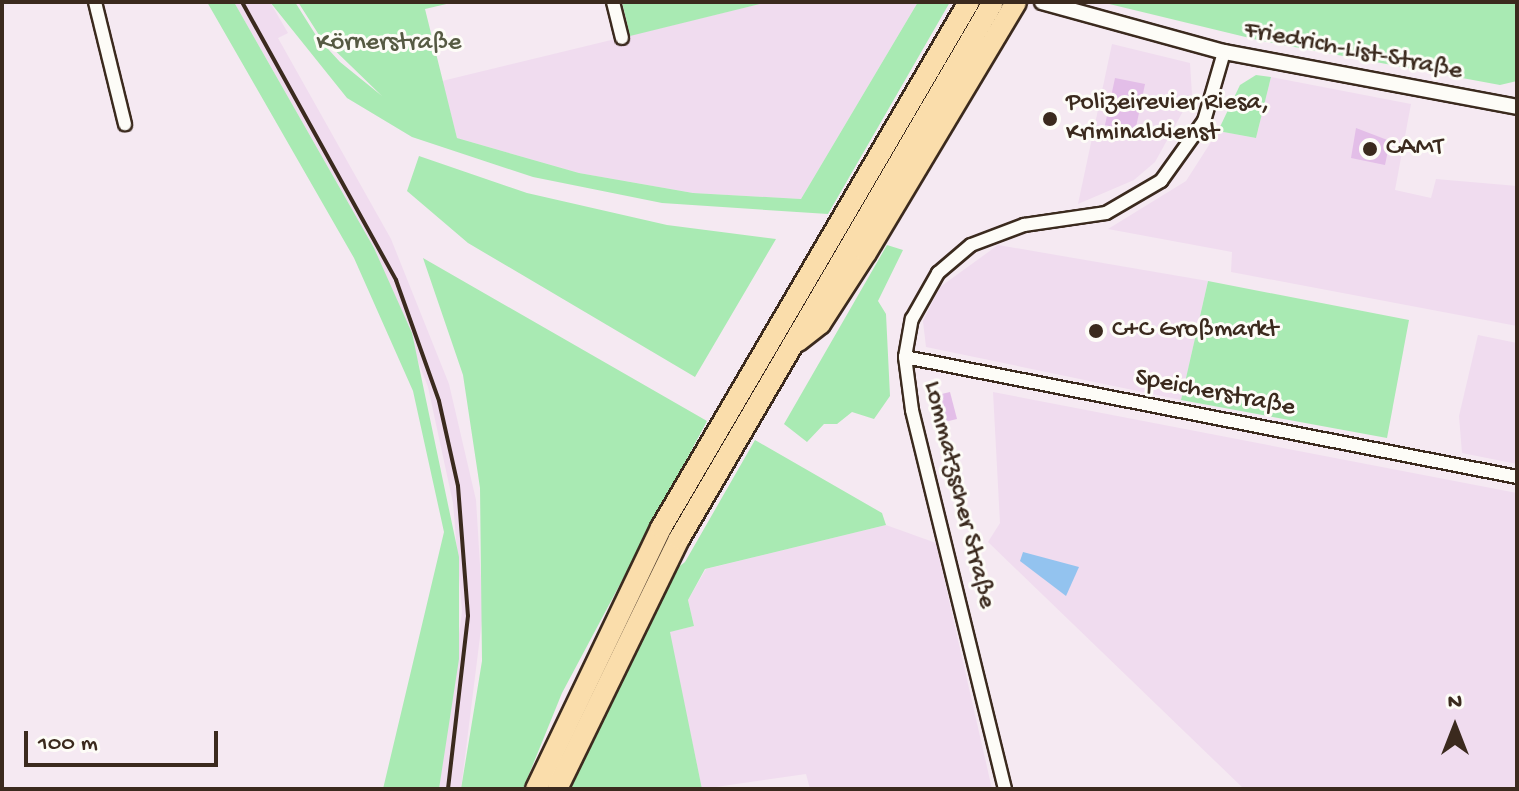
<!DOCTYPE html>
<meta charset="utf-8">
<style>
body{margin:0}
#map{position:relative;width:1519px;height:791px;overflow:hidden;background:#f5e9f2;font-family:"Gochi Hand",sans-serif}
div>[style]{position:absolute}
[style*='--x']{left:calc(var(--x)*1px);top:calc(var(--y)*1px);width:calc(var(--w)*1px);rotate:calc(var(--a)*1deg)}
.built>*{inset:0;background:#f0dcef}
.green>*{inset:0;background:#a9eab3}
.water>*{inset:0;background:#93c3ef}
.building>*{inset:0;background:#e3bee8}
.roads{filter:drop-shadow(2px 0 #3b2a1e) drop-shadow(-2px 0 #3b2a1e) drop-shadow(0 2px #3b2a1e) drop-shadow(0 -2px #3b2a1e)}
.minor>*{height:12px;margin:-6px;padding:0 6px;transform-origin:6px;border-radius:6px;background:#fdfcf7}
.tertiary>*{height:14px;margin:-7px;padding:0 7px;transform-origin:7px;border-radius:7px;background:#fdfcf7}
.trunk>*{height:20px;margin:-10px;padding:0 10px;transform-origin:10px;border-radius:10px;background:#faddab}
.rail>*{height:4px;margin:-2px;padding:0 2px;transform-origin:2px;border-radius:2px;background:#3b2a1e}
.dots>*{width:22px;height:22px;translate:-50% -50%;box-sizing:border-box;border:4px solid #fdfcf7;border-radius:50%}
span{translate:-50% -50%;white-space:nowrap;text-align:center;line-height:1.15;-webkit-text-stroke:6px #fdfcf7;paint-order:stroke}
.park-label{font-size:26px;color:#565a43}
.street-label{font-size:26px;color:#3b2a1e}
.poi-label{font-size:26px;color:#3b2a1e}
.left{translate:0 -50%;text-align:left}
.frame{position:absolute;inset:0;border:4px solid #3b2a1e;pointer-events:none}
.north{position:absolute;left:1415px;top:687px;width:80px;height:80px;-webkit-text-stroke:6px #fdfcf7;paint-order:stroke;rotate:0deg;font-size:22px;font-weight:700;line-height:32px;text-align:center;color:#3b2a1e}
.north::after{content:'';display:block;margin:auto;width:28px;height:36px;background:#3b2a1e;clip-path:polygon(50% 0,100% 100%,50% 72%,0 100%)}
.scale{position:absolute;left:24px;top:731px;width:194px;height:36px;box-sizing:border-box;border:4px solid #3b2a1e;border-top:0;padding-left:10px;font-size:24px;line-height:28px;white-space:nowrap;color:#3b2a1e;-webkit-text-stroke:6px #fdfcf7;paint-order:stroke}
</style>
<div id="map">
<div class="built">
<div style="clip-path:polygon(234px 2px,270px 2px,288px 33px,278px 38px,391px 239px,449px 384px,476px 500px,483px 613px,461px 789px,439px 789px,462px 611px,453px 503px,428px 387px,374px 248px)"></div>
<div style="clip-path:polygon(768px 2px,918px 2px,801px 199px,693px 193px,579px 173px,457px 138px,442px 81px)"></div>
<div style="clip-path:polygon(1112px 44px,1190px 63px,1192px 95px,1155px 162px,1134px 180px,1078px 204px)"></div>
<div style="clip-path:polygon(1271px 77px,1411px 104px,1395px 190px,1431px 198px,1436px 179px,1517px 186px,1517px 326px,1231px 272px,1232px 252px,1108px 229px,1186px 181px,1218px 131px,1256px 138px)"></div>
<div style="clip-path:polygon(998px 245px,1208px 281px,1181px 400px,926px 347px,923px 321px,940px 287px)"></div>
<div style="clip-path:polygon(1478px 335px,1517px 343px,1517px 464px,1462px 453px,1459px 416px)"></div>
<div style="clip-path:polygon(993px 392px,1517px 493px,1517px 789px,1244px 789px,988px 542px,1000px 523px)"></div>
<div style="clip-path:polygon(886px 525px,936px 543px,992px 789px,810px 789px,806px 774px,702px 789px,669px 632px,694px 626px,688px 600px,706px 569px)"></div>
</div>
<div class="green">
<div style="clip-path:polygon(207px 2px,234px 2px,374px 248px,412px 333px,459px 557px,459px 659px,439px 789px,383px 789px,444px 532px,413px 391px,354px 258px)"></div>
<div style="clip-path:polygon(270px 2px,295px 2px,317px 37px,340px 62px,382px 96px,319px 35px,298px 2px,455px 2px,425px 9px,457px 138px,579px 173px,693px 193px,801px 199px,918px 2px,950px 2px,828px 214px,662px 203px,533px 177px,412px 137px,347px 98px)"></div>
<div style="clip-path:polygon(622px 2px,768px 2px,630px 36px)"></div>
<div style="clip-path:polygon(1101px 2px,1517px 2px,1517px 81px,1500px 85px,1262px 41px)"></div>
<div style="clip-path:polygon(1256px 75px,1271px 77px,1256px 138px,1218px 131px,1240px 85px)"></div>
<div style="clip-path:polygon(419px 156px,527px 193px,667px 225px,776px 239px,695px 377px,468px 243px,407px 191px)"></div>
<div style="clip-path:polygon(887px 245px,903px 250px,878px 301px,886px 314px,890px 396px,874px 419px,852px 412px,837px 424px,824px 424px,807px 442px,784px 424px)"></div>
<div style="clip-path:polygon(423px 258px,707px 421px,562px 693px,523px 789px,461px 789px,482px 661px,480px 488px,463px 375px)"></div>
<div style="clip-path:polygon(1208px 281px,1409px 320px,1387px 438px,1181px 400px)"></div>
<div style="clip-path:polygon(755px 440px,882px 513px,886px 525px,705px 569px,688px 600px,694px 626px,670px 632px,702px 789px,569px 789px,671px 573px,685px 562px)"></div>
</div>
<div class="water">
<div style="clip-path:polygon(1023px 552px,1079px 567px,1066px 596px,1020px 561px)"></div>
</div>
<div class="building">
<div style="clip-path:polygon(1115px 78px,1145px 84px,1135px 132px,1105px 125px)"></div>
<div style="clip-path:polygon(1356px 128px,1390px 141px,1385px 165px,1351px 158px)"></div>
<div style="clip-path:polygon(950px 392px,957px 419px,936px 424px,929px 397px)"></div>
</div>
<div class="roads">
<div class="minor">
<div style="--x:95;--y:2;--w:126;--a:76.2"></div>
<div style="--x:613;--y:2;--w:37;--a:76"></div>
<div style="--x:905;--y:357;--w:624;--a:11.09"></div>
<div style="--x:1005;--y:789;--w:390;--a:-103.8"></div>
<div style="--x:912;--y:410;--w:53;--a:-97.5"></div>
<div style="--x:905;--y:357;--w:39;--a:-80"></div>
<div style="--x:912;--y:319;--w:53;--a:-60.5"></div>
<div style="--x:938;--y:273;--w:43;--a:-40.3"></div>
<div style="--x:971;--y:245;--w:57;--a:-20.7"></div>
<div style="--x:1024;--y:225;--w:83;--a:-8.3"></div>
<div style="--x:1106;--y:213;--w:64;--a:-30.2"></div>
<div style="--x:1161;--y:181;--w:74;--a:-54.4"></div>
<div style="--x:1204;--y:121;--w:72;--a:-73.8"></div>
</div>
<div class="tertiary">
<div style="--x:1042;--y:2;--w:189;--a:15.4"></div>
<div style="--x:1224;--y:52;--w:298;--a:10.6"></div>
</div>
<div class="trunk">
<div style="--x:798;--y:341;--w:28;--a:-38"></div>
<div style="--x:820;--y:324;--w:85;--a:-57.1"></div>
<div style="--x:866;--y:253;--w:292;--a:-59.1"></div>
<div style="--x:536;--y:789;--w:289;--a:-64.4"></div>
<div style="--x:661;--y:528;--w:610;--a:-59.65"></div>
<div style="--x:557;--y:789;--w:278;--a:-64"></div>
<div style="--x:679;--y:539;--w:622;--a:-59.68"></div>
</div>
</div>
<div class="rail">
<div style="--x:242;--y:2;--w:318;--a:61"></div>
<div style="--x:396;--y:280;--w:128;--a:70.4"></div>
<div style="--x:439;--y:401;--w:87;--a:77.4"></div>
<div style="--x:458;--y:486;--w:130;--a:85.6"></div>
<div style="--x:468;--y:616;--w:174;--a:96.6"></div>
</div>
<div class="dots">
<div style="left:1050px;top:119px;background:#3b2a1e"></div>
<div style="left:1370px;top:149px;background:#3b2a1e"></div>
<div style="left:1096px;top:331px;background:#3b2a1e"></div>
</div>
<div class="park-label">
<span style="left:389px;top:44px">Körnerstraße</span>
</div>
<div class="street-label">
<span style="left:1353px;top:52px;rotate:11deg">Friedrich-List-Straße</span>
<span style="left:1215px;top:394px;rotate:11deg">Speicherstraße</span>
<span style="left:958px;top:495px;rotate:76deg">Lommatzscher Straße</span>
</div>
<div class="poi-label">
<span class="left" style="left:1066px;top:119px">Polizeirevier Riesa,<br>Kriminaldienst</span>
<span class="left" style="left:1386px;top:149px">CAMT</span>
<span class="left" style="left:1112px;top:331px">C+C Großmarkt</span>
</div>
<div class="frame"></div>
<div class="north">N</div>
<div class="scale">100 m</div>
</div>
